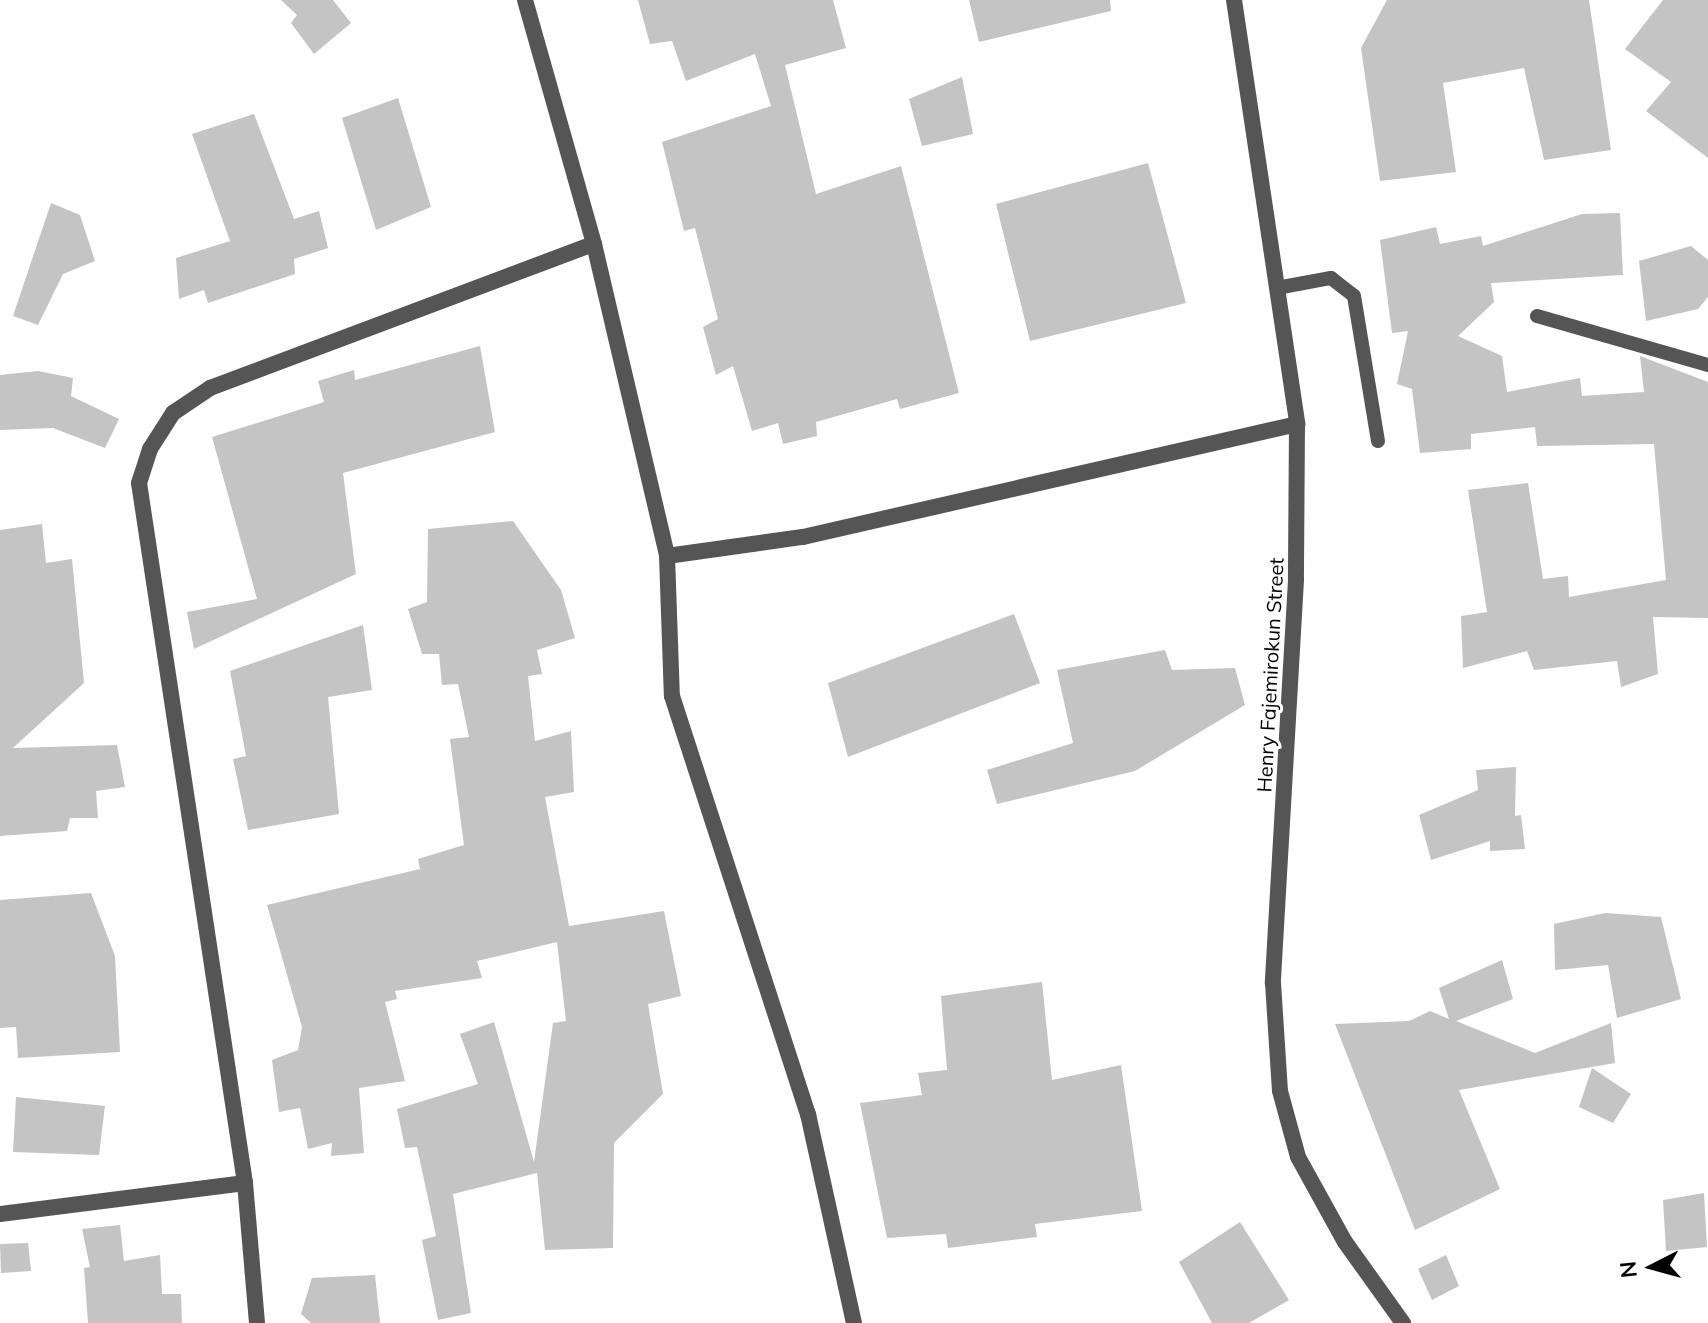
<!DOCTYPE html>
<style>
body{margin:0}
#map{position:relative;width:1708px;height:1323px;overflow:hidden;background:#fff;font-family:Mulish,sans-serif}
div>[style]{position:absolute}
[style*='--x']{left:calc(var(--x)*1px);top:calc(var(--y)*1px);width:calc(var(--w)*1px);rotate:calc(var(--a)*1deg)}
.building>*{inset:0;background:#c4c4c4}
.service>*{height:14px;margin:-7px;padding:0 7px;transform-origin:7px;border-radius:7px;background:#555}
.minor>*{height:16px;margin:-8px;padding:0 8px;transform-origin:8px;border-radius:8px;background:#555}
span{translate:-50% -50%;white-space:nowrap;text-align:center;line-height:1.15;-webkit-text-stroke:6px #fff;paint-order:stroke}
.street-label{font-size:20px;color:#000}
.north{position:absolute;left:1612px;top:1227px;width:80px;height:80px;-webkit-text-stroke:6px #fff;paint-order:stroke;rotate:264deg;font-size:22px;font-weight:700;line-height:32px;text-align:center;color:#000}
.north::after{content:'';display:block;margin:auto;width:28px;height:36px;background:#000;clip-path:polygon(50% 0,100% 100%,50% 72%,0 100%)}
</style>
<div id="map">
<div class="building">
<div style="clip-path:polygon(281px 0,333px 0,351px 23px,314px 54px,291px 23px,297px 15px)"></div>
<div style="clip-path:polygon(638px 0,833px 0,846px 48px,785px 65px,816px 194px,901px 166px,959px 393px,900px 409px,897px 399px,816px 422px,817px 436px,783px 444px,778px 423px,752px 431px,733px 366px,716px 375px,703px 327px,718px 319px,695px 228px,684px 231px,662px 142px,771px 106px,755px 54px,686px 81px,672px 41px,650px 44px)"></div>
<div style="clip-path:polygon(969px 0,1110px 0,1111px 11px,979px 42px)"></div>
<div style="clip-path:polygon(1387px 0,1589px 0,1611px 150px,1544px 160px,1524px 68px,1443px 83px,1456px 172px,1380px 181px,1361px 48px)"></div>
<div style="clip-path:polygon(1663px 0,1708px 0,1708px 158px,1646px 111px,1671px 82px,1625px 49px)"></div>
<div style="clip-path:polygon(962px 77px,973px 134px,922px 146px,909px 99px)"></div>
<div style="clip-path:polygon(398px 98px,431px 207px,376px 230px,342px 118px)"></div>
<div style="clip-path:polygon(254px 114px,294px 219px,319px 211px,328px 248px,294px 259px,295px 274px,208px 303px,204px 290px,179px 299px,176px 258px,230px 241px,192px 134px)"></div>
<div style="clip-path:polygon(1148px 163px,1186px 303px,1030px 341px,996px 204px)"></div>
<div style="clip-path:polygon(51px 203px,80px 215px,95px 261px,63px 274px,38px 325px,13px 316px)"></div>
<div style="clip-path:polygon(1620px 213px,1623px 275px,1491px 283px,1494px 302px,1458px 336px,1502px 356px,1507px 392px,1580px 378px,1582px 396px,1644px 392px,1640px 356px,1708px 382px,1708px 618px,1653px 617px,1658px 674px,1621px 687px,1617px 661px,1534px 670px,1527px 651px,1463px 668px,1461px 616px,1487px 612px,1468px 490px,1528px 483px,1543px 579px,1568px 576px,1569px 597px,1666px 580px,1654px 444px,1537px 446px,1535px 427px,1471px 434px,1471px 449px,1420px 453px,1412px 389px,1397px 384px,1408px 331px,1392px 333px,1380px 240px,1436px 227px,1440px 244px,1481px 236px,1483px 246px,1582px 214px)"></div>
<div style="clip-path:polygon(1691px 246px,1708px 260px,1708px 297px,1698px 309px,1646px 321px,1639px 261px)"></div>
<div style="clip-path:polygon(480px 346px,495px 432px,343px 473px,356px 574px,194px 649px,187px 612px,257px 599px,212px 437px,324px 402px,318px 381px,354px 370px,355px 380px)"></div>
<div style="clip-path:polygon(38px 371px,73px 378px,71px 396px,119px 419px,105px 448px,53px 428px,0 430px,0 375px)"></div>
<div style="clip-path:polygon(513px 521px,561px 590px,575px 638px,537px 650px,542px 674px,528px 676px,535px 741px,571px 731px,574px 792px,545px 797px,569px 926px,664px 911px,681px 996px,648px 1004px,663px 1094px,614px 1143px,613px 1248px,545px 1250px,537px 1173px,453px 1194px,471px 1313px,438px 1320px,422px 1240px,436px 1236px,417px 1147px,405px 1148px,397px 1109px,478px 1084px,460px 1034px,494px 1022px,534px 1162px,553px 1023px,566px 1021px,557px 942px,477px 961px,482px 978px,395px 991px,397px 999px,385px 1002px,405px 1081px,359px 1088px,364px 1153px,331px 1156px,332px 1143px,308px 1149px,300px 1108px,279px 1112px,272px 1060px,298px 1050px,302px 1027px,267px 905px,420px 869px,418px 859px,464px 845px,450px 739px,469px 737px,458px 684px,442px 685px,439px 654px,422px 654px,408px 609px,427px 602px,428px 529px)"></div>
<div style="clip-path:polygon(42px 524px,46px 563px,72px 559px,84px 683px,13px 748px,117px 745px,125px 787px,96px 791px,98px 818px,70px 818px,67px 831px,0 836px,0 530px)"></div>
<div style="clip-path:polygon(1014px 614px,1040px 683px,848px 757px,828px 683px)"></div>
<div style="clip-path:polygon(363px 625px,372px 690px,328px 697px,339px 814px,248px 830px,233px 759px,246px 756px,230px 671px)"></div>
<div style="clip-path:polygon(1165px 650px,1172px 670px,1235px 668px,1245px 705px,1135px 771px,997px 804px,987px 770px,1073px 743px,1057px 670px)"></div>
<div style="clip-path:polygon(1516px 767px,1515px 816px,1521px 815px,1525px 849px,1490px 851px,1490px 841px,1431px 860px,1419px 815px,1478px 790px,1476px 770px)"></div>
<div style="clip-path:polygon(91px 893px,115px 956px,120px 1052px,18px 1058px,16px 1027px,0 1028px,0 900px)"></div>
<div style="clip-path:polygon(1605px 913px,1661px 917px,1681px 999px,1617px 1018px,1608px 965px,1555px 970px,1554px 924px)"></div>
<div style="clip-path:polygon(1502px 960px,1513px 999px,1456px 1021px,1535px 1053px,1611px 1023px,1615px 1063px,1459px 1090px,1500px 1189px,1415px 1230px,1335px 1024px,1409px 1021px,1430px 1011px,1449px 1019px,1439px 988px)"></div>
<div style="clip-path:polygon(1042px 982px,1052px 1080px,1121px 1065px,1142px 1211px,1035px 1224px,1037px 1237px,948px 1248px,946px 1234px,887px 1238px,860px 1103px,922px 1095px,918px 1073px,947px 1070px,941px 996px)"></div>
<div style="clip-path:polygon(1592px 1068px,1631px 1094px,1613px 1123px,1579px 1107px)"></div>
<div style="clip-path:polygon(16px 1097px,105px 1106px,99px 1155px,13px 1152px)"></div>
<div style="clip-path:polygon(1704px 1193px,1707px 1247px,1666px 1251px,1663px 1200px)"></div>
<div style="clip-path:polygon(1240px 1222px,1289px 1300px,1249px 1323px,1212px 1323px,1179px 1262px)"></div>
<div style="clip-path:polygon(120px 1225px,124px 1261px,160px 1255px,162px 1294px,181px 1294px,182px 1323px,88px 1323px,84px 1268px,90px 1267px,82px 1229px)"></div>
<div style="clip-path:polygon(28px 1243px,31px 1271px,1px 1273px,0 1244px)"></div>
<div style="clip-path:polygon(1446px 1255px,1459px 1286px,1432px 1300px,1418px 1269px)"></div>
<div style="clip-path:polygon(375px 1275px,380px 1323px,311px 1323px,301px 1314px,312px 1278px)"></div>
</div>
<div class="service">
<div style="--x:1282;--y:287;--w:50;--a:-10.4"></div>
<div style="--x:1331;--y:278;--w:29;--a:38"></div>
<div style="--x:1354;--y:296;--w:147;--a:80.6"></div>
<div style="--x:1537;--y:316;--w:178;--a:16"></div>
</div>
<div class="minor">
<div style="--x:525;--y:0;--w:254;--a:74.2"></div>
<div style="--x:594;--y:244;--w:320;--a:76.8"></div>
<div style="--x:667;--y:556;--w:137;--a:-8"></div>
<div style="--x:803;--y:537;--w:507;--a:-12.88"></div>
<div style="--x:1234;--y:0;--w:429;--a:81.5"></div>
<div style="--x:1297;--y:424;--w:156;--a:90.4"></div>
<div style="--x:1296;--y:580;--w:404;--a:93.3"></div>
<div style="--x:1273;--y:983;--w:108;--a:86.3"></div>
<div style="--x:1280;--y:1091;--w:68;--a:74.7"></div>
<div style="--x:1298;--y:1157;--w:97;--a:61.1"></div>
<div style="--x:1345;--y:1242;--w:100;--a:54.4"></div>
<div style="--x:667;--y:556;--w:140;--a:88"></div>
<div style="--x:672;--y:696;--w:440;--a:72"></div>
<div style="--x:808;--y:1114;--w:214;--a:77.6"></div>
<div style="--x:0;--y:1214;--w:247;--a:-7.2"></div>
<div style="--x:257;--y:1323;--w:141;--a:-94.9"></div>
<div style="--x:245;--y:1183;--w:708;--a:-98.61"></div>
<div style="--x:139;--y:483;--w:36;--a:-72"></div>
<div style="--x:150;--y:449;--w:43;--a:-57.4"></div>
<div style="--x:173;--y:413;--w:45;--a:-34"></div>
<div style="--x:210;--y:388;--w:410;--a:-20.6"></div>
</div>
<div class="street-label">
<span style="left:1270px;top:675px;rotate:-87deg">Henry Fajemirokun Street</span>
</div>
<div class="north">N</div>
</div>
